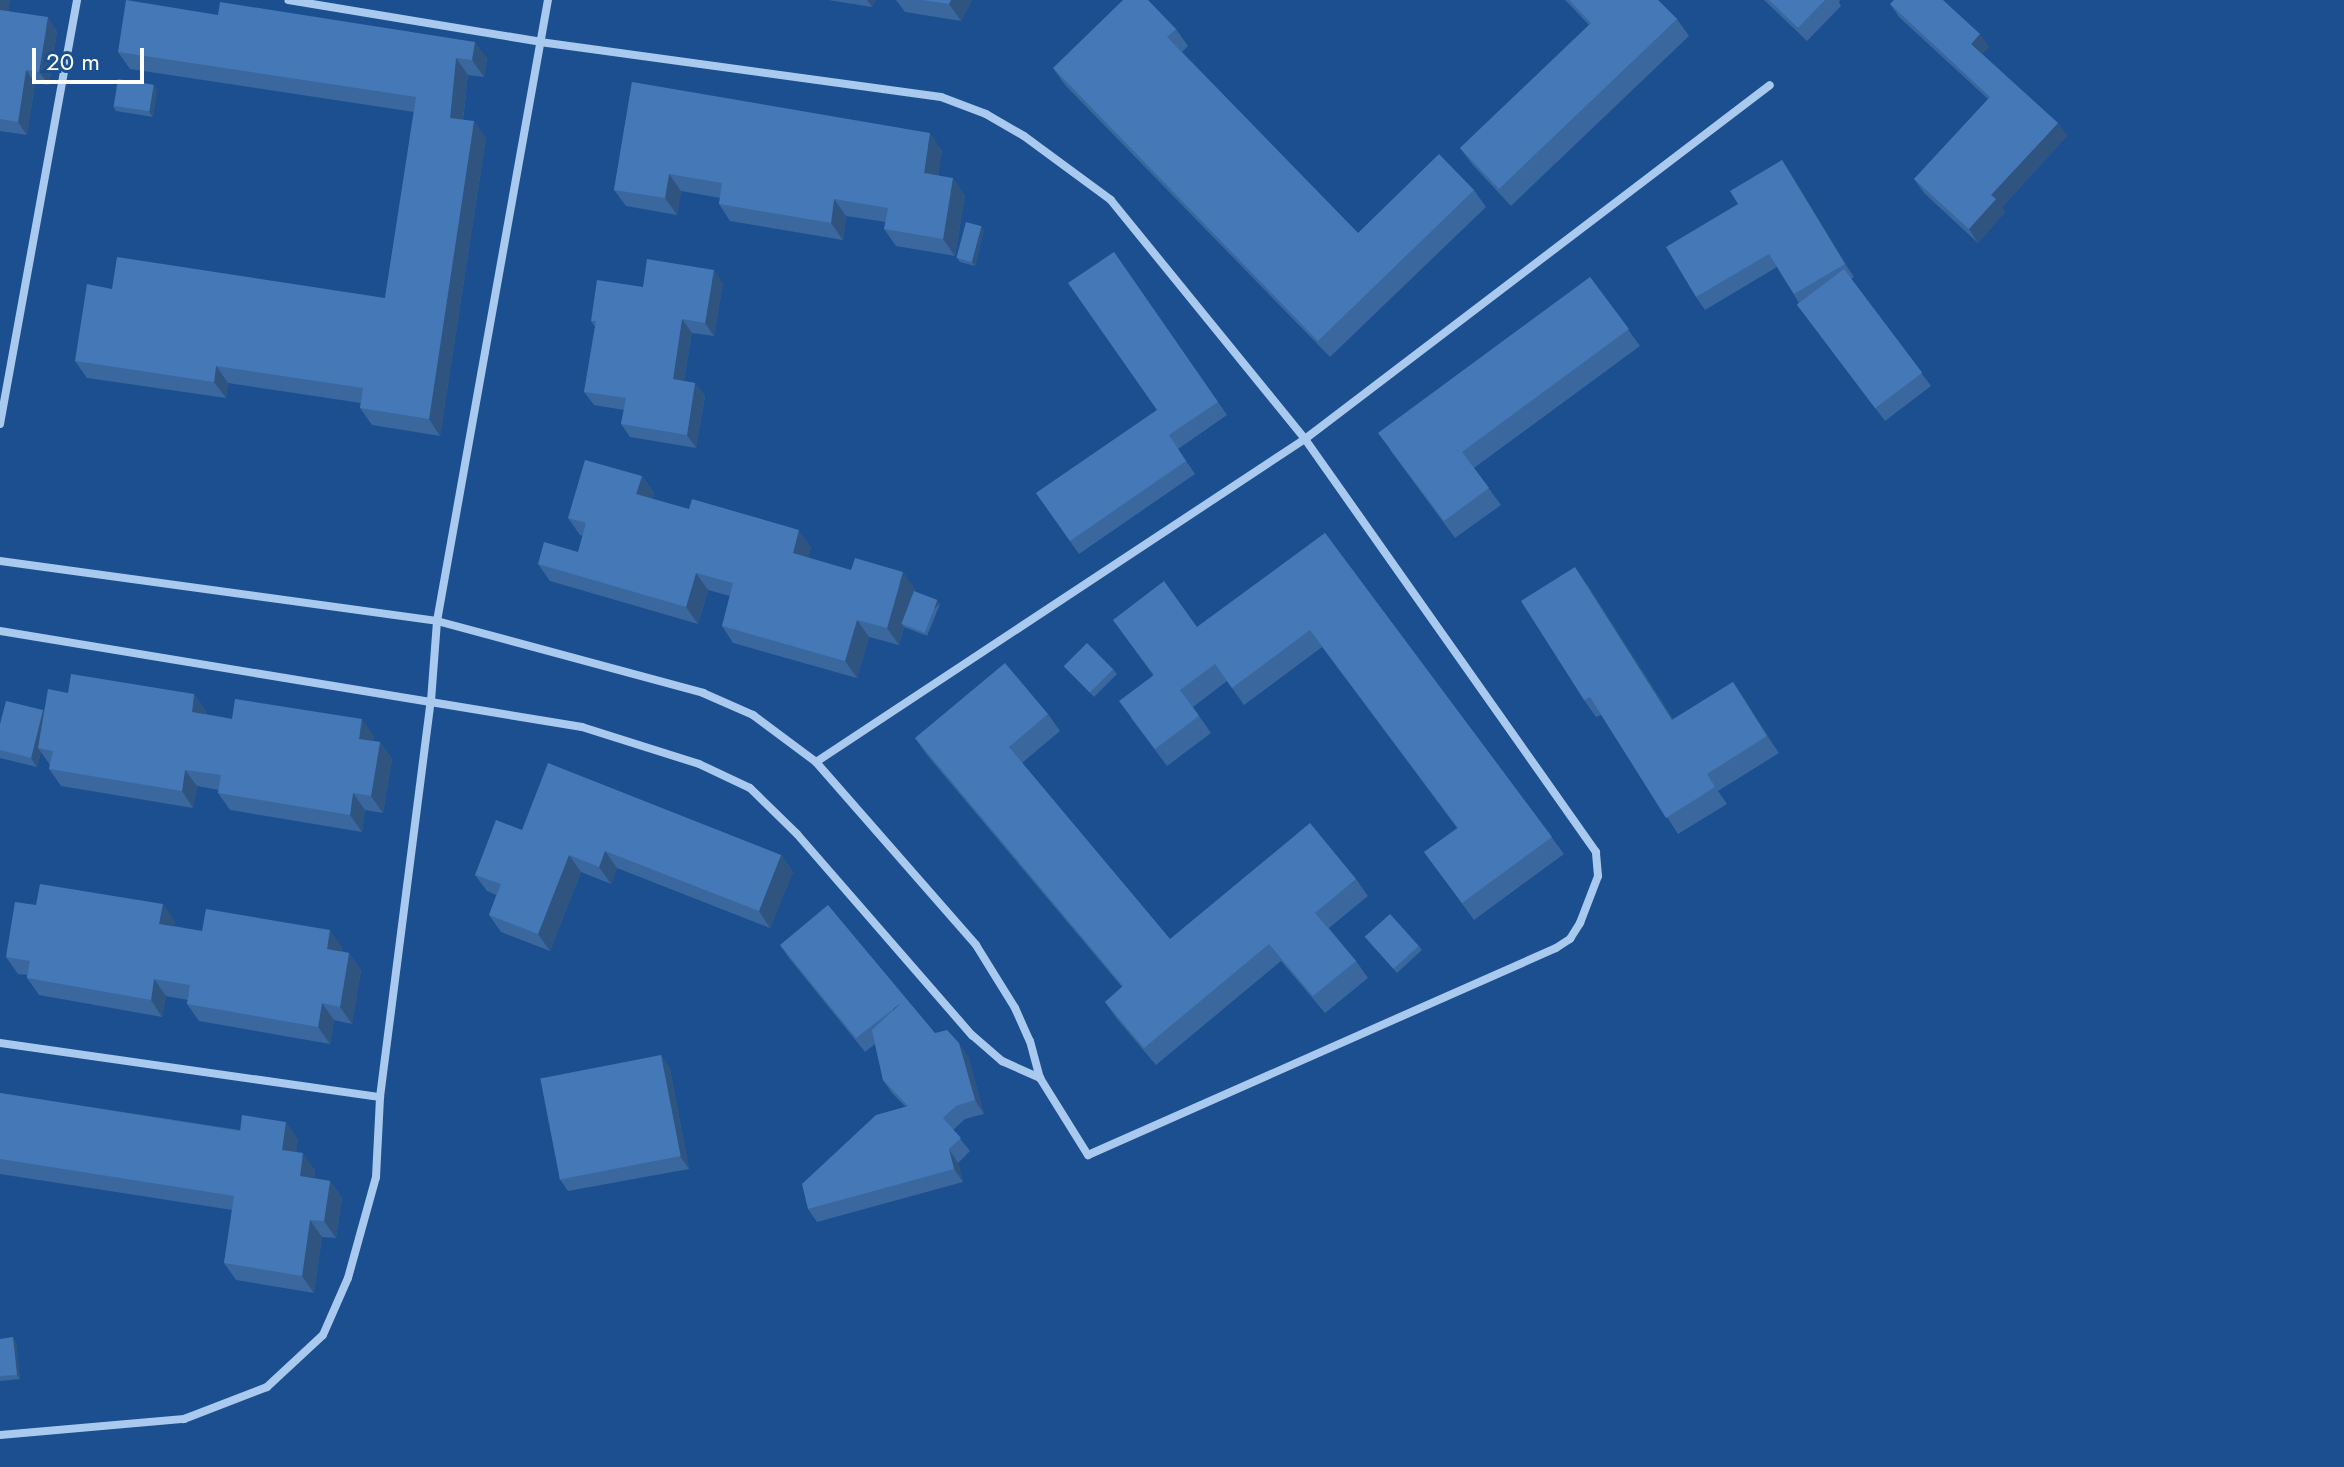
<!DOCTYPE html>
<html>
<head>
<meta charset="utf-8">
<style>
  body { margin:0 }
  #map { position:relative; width:2344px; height:1467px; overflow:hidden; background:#1b4f8f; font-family:Jost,sans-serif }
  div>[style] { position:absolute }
  .street>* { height:8px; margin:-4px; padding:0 4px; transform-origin:4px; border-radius:4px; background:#a9c9ee }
  .wall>* { inset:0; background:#3a679d }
  .shaded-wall>* { inset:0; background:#305480; transform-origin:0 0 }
  .building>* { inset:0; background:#4478b7; transform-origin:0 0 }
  span { translate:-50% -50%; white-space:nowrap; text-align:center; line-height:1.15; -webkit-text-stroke:8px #1b4f8f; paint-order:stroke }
  .scale { position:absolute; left:32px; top:48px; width:112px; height:36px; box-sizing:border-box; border:4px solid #fff; border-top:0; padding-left:10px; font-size:24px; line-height:28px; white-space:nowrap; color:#fff; -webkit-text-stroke:6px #1b4f8f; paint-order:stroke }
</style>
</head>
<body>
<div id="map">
  <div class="street">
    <i style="left:0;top:424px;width:431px;rotate:-79.7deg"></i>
    <i style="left:0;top:561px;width:441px;rotate:7.8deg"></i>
    <i style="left:437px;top:621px;width:276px;rotate:15.1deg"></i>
    <i style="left:703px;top:693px;width:55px;rotate:23.7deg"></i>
    <i style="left:753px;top:715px;width:79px;rotate:36.7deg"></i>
    <i style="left:816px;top:762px;width:243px;rotate:48.8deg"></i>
    <i style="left:976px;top:945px;width:74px;rotate:58.2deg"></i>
    <i style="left:1015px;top:1008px;width:36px;rotate:66deg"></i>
    <i style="left:1030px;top:1041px;width:38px;rotate:75deg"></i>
    <i style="left:1040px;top:1078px;width:91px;rotate:58.1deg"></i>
    <i style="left:1088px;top:1155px;width:512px;rotate:-23.86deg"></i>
    <i style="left:1556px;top:948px;width:17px;rotate:-33deg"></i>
    <i style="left:1570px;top:939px;width:19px;rotate:-58deg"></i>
    <i style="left:1580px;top:923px;width:50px;rotate:-69deg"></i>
    <i style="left:1598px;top:876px;width:24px;rotate:-95deg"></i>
    <i style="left:1596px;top:852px;width:505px;rotate:-125.17deg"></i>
    <i style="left:1305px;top:439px;width:308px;rotate:-129.1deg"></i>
    <i style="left:1111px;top:200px;width:108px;rotate:-143.7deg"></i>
    <i style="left:1024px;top:136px;width:44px;rotate:-149.9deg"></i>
    <i style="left:986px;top:114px;width:48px;rotate:-159.3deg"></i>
    <i style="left:941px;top:97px;width:403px;rotate:-172.2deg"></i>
    <i style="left:542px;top:42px;width:257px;rotate:-170.6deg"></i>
    <i style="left:0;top:631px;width:590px;rotate:9.37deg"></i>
    <i style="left:582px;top:727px;width:123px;rotate:17.5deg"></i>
    <i style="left:699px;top:764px;width:56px;rotate:25.2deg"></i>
    <i style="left:750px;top:788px;width:66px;rotate:44.4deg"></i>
    <i style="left:797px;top:834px;width:267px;rotate:49deg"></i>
    <i style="left:972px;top:1035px;width:40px;rotate:41deg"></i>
    <i style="left:1002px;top:1061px;width:42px;rotate:24.1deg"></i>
    <i style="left:816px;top:762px;width:586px;rotate:-33.45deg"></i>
    <i style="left:1305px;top:439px;width:584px;rotate:-37.28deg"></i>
    <i style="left:0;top:1043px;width:384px;rotate:8.1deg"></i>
    <i style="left:0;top:1435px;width:185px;rotate:-5deg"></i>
    <i style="left:184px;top:1419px;width:89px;rotate:-21.1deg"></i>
    <i style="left:267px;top:1387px;width:76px;rotate:-42.9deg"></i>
    <i style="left:323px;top:1335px;width:62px;rotate:-66.3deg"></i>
    <i style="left:348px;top:1278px;width:105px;rotate:-74.5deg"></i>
    <i style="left:376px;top:1177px;width:80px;rotate:-87.1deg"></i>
    <i style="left:380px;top:1097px;width:399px;rotate:-82.7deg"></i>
    <i style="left:431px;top:701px;width:80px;rotate:-85.7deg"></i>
    <i style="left:437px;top:621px;width:631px;rotate:-79.87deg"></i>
  </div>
  <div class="wall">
    <i style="clip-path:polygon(0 0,10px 0,8px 11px,57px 31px,49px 85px,35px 83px,27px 135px,0 131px)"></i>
    <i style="clip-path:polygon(828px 0,876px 0,872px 7px)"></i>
    <i style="clip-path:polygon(896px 0,972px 0,961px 21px,905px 12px)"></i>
    <i style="clip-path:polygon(1565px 0,1658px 0,1677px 19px,1689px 36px,1511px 206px,1472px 164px,1460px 148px,1589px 25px)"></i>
    <i style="clip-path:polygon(1764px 0,1840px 0,1839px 2px,1841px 6px,1807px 41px)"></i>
    <i style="clip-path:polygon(1890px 4px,1989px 47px,1982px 54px,2058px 123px,2067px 136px,2002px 207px,2005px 212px,1978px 243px,1924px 193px,1914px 179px,1988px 99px,1899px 17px)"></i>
    <i style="clip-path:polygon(1176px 29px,1188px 46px,1182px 52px,1358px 233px,1474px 190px,1486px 207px,1330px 357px,1065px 85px,1053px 68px)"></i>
    <i style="clip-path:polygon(118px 52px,487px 58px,484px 77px,468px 75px,463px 120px,486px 138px,440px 436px,372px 425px,360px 408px,361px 403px,228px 383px,226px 398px,87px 378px,75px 361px,385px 298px,414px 112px,130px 69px)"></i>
    <i style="clip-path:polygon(632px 82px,942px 150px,938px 175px,965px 195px,955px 256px,896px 246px,884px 229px,886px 222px,846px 216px,843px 240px,730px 221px,719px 204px,720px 198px,681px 191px,677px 215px,626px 206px,614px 190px)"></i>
    <i style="clip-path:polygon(154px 85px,157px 90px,153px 117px,116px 111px,113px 106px)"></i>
    <i style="clip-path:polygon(1782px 160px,1854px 277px,1851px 279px,1931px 386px,1885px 421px,1797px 305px,1799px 303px,1777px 267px,1705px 310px,1696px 297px,1738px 204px)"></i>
    <i style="clip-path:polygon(984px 230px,975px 266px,960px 262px,957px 258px)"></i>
    <i style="clip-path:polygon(1114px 252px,1227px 415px,1178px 449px,1195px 474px,1079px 554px,1036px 493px,1157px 410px)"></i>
    <i style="clip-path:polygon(1590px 277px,1640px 346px,1474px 468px,1501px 505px,1455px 538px,1390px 450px)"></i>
    <i style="clip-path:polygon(723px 283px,714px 336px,692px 333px,684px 381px,695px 383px,705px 396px,696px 448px,630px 437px,621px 424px,624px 410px,594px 405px,584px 392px,595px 327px,591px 321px,643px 287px)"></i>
    <i style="clip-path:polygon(642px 476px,654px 493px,652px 499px,811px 547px,808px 558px,915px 589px,914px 592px,940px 604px,927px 636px,904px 627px,899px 645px,869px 637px,857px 678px,733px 643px,722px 626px,730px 596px,708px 590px,698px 624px,550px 581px,538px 564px,578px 552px,583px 536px,580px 535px,568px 518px)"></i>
    <i style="clip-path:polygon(1325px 533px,1564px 854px,1474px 920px,1424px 852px,1457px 828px,1322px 647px,1244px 705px,1227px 681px,1193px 707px,1211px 733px,1167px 766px,1131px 718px,1153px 675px,1113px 620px,1197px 627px)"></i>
    <i style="clip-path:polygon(1587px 584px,1673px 719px,1733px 682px,1779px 753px,1718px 791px,1727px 804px,1678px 834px,1601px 715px,1596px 717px,1584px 700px)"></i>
    <i style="clip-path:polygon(1064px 666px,1113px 669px,1117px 674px,1094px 697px)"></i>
    <i style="clip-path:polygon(68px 693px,194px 694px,206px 711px,206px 714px,232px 719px,374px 736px,373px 741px,380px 742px,392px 759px,383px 813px,365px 810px,362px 832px,230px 810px,218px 793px,219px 790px,197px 786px,193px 808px,61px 786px,49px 769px,50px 765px,41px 752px,37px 767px,0 758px,0 724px,43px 710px,44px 711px)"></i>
    <i style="clip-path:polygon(1048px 714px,1060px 731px,1022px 763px,1170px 939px,1356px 879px,1368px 896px,1329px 928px,1356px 961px,1368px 978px,1325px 1013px,1281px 961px,1156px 1065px,1117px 1019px,1105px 1002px,1122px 987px,927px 755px,915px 738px)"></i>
    <i style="clip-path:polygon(522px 830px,781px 855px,793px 872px,770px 928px,617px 868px,611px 884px,581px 872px,550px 951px,501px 932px,489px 915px,496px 895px,487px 891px,475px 875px)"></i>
    <i style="clip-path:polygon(36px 905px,175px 921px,174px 926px,202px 931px,342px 947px,341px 951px,349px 953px,361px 970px,352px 1024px,334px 1020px,330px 1044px,199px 1021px,187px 1004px,188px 1000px,166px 996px,162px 1017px,39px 995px,27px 978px,27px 975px,18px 974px,6px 957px)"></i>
    <i style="clip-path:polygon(1365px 937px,1419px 946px,1422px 950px,1397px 973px)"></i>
    <i style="clip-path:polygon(780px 945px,935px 1033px,968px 1056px,984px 1114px,965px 1119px,953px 1130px,970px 1151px,958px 1163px,963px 1182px,817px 1222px,808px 1209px,906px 1107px,892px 1093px,883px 1080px,875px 1044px,865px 1052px,789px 958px)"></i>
    <i style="clip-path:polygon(661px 1055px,670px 1069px,689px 1169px,568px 1191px,559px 1178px)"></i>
    <i style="clip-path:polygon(0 1093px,298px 1139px,296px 1152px,315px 1170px,314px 1178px,330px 1181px,342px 1198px,336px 1238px,322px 1237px,314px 1293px,236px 1280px,224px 1263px,232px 1210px,0 1174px)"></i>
    <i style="clip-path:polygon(0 1339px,16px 1342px,20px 1379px,0 1381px)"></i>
  </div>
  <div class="shaded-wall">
    <i style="clip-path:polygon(0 0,10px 0,7px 22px,0 13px)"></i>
    <i style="clip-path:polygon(867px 0,876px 0,872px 7px)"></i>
    <i style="clip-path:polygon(951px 0,972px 0,961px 21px,949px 4px)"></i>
    <i style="clip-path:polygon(48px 17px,57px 31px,49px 85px,39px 72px)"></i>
    <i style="clip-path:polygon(1980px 34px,1989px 47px,1980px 57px,1971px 44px)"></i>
    <i style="clip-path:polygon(475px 42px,487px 58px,484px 77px,472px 60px)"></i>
    <i style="clip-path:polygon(456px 58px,468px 75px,461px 134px,450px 118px)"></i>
    <i style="clip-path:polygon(26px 70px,35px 83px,27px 135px,18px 122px)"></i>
    <i style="clip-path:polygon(154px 85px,157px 90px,153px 117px,149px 112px)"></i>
    <i style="clip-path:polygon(474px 121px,486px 138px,440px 436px,429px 419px)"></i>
    <i style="clip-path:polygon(2058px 123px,2067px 136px,2002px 207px,2005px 212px,1978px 243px,1969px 229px,1991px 195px)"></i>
    <i style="clip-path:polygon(930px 133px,942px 150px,936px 190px,924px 173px)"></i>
    <i style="clip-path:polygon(1782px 160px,1791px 173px,1854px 277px,1845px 264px)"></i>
    <i style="clip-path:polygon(669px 174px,681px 191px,677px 215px,665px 198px)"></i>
    <i style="clip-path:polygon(953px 178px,965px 195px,955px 256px,943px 239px)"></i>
    <i style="clip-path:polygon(834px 199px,846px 216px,843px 240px,831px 223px)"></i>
    <i style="clip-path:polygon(981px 226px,984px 230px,975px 266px,971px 261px)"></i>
    <i style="clip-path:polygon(714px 270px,723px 283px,714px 336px,705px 323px)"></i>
    <i style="clip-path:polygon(682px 319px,692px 333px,682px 392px,673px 379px)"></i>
    <i style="clip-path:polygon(216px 366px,228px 383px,226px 398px,214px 382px)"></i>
    <i style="clip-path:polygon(695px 383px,705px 396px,696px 448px,687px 435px)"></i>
    <i style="clip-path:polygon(642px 476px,654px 493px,648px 511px,636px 494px)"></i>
    <i style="clip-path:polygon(799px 530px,811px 547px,805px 570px,793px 553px)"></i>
    <i style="clip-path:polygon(1575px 567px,1587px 584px,1684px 737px,1672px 720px)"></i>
    <i style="clip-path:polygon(903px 572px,915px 589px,905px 624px,901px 623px,904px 627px,899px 645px,887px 628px)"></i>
    <i style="clip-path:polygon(696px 573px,708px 590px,698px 624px,686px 607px)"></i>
    <i style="left:937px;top:600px;width:5px;height:35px;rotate:53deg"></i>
    <i style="clip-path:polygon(857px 620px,869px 637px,857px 678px,845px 661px)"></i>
    <i style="clip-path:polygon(1733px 682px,1745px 699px,1779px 753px,1767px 736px)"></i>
    <i style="clip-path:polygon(194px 694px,206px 711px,204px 729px,192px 712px)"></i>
    <i style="clip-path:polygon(43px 710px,49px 719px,38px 748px,41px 752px,37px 767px,31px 758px)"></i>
    <i style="clip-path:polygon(362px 719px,374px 736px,371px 756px,359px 739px)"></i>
    <i style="clip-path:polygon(380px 742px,392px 759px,383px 813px,371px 796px)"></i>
    <i style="clip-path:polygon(185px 770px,197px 786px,193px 808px,182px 791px)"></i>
    <i style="clip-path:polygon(353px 793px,365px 810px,362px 832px,350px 815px)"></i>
    <i style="clip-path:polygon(605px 851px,617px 868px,611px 884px,599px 867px)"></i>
    <i style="clip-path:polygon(569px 855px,581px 872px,550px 951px,538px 934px)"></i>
    <i style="clip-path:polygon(781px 855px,793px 872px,770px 928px,759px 911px)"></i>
    <i style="clip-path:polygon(163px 904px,175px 921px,171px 941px,159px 924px)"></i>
    <i style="clip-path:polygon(330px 930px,342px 947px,339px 966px,327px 949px)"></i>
    <i style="clip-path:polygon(349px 953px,361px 970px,352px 1024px,340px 1007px)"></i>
    <i style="clip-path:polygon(154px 979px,166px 996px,162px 1017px,151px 1000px)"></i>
    <i style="clip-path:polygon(322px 1003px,334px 1020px,330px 1044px,318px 1027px)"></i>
    <i style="clip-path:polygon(959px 1043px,968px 1056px,984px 1114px,975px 1100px)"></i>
    <i style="clip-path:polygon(661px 1055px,670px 1069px,689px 1169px,680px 1156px)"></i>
    <i style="clip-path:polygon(286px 1122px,298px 1139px,294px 1167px,282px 1150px)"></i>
    <i style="clip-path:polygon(949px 1149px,958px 1163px,963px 1182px,954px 1169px)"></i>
    <i style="clip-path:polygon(303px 1153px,315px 1170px,312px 1193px,300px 1176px)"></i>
    <i style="clip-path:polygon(330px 1181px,342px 1198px,336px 1238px,324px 1221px)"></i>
    <i style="clip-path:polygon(310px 1220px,322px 1237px,314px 1293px,302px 1276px)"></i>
    <i style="clip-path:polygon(13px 1337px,16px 1342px,20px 1379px,17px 1375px)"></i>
  </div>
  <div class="building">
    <i style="clip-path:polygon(126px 0,218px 15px,220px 2px,475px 42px,472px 60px,456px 58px,450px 118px,474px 121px,429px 419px,360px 408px,363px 388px,216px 366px,214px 382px,75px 361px,87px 284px,112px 289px,117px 257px,385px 298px,416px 97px,118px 52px)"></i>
    <i style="clip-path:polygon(922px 0,951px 0,949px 4px)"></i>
    <i style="clip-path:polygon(1123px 0,1148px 0,1176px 29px,1167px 37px,1358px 233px,1439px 154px,1474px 190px,1318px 341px,1053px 68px)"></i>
    <i style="clip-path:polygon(1569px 0,1658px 0,1677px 19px,1499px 189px,1460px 148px,1591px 23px)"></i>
    <i style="clip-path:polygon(1769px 0,1825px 0,1798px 28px)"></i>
    <i style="clip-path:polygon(1894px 0,1943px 0,1980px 34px,1971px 44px,2058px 123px,1991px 195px,1996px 199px,1969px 229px,1914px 179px,1990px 97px,1890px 4px)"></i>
    <i style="clip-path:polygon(0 10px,48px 17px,39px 72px,26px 70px,18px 122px,0 119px)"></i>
    <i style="left:118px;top:79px;width:36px;height:27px;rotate:9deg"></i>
    <i style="clip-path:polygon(632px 82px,930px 133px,924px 173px,953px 178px,943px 239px,884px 229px,888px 208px,834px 199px,831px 223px,719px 204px,722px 183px,669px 174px,665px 198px,614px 190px)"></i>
    <i style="clip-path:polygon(1782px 160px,1845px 264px,1794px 294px,1769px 254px,1696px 297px,1666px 247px,1738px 204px,1730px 191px)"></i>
    <i style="left:966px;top:222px;width:16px;height:37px;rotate:15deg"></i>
    <i style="clip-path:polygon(1114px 252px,1218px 402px,1169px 435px,1186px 461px,1070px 541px,1036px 493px,1157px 410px,1068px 283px)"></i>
    <i style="clip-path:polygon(647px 259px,714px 270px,705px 323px,682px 319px,673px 379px,695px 383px,687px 435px,621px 424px,626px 398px,584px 392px,596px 321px,591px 321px,597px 280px,643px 287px)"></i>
    <i style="left:1844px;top:269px;width:130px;height:59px;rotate:53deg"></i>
    <i style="clip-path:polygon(1590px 277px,1629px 329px,1462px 452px,1489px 488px,1444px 521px,1378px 433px)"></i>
    <i style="clip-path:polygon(585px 460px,642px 476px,636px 494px,689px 509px,692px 499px,799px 530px,793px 553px,851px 570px,855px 558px,903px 572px,887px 628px,857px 620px,845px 661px,722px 626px,733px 583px,696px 573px,686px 607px,538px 564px,544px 542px,578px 552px,586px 523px,568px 518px)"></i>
    <i style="clip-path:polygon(1325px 533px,1552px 837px,1462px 903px,1424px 852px,1458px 828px,1310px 630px,1232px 688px,1215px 664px,1180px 690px,1199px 716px,1155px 749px,1119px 701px,1154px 675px,1113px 620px,1164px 581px,1197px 627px)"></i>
    <i style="clip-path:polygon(1575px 567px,1672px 720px,1733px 682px,1767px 736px,1707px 774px,1715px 787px,1666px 818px,1590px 697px,1584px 700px,1521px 601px)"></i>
    <i style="left:914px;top:591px;width:25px;height:35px;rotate:21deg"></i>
    <i style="left:1087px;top:643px;width:37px;height:33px;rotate:45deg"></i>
    <i style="clip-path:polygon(1005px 663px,1048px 714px,1009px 747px,1170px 939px,1310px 823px,1356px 879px,1315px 913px,1356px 961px,1313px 996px,1269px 944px,1144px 1048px,1105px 1002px,1123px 986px,915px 738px)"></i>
    <i style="clip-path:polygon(71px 674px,194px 694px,192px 712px,232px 719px,235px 699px,362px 719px,359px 739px,380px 742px,371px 796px,353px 793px,350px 815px,218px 793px,221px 775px,185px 770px,182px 791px,49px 769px,53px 751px,38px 748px,48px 689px,68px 693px)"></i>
    <i style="clip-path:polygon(6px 701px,43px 710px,31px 758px,0 750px,0 724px)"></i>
    <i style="clip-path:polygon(548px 763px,781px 855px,759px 911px,605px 851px,599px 867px,569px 855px,538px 934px,489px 915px,501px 884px,475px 875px,496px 820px,522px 830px)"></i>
    <i style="clip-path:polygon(40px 884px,163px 904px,159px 924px,202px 931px,206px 909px,330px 930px,327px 949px,349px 953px,340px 1007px,322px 1003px,318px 1027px,187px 1004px,190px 985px,154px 979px,151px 1000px,27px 978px,30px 961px,6px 957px,15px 902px,36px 905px)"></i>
    <i style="clip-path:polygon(828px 905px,935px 1033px,947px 1030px,959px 1043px,975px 1100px,956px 1106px,943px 1118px,961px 1138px,949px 1149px,954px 1169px,808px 1209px,802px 1184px,876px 1115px,908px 1106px,883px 1080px,872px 1030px,901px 1003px,856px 1038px,780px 945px)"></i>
    <i style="left:1390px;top:914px;width:43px;height:34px;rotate:48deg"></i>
    <i style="left:661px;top:1055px;width:103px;height:123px;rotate:79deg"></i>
    <i style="clip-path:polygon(0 1093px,240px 1131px,242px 1115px,286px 1122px,282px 1150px,303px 1153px,300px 1176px,330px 1181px,324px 1221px,310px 1220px,302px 1276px,224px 1263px,234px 1196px,0 1159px)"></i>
    <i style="clip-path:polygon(13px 1337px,17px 1375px,0 1376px,0 1339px)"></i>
  </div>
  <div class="scale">20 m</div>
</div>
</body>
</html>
